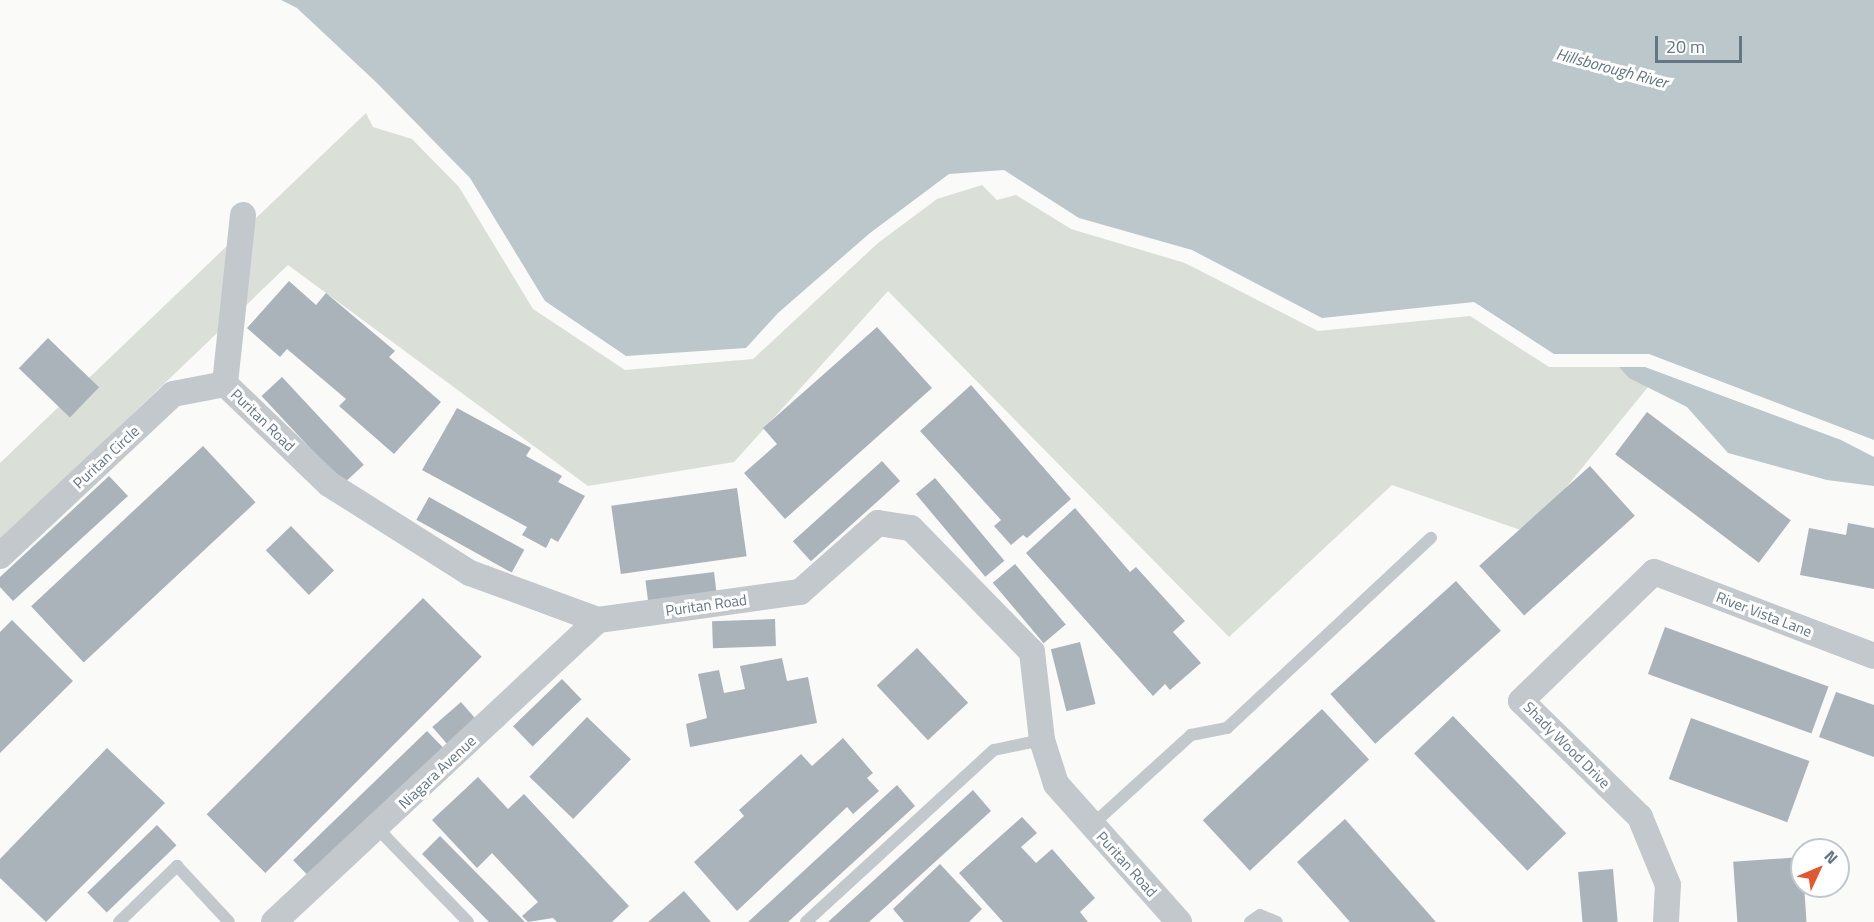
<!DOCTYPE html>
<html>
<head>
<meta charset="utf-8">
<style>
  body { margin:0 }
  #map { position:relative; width:1874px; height:922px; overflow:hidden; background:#fafaf8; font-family:"Titillium Web",sans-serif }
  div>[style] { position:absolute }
  .green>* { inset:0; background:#dadfd7 }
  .water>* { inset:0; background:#bbc7cb }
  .building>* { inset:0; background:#aab3b9; transform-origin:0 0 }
  .service>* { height:12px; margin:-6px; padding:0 6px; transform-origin:6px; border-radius:6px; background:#c3c8cc }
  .minor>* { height:26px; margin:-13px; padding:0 13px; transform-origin:13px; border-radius:13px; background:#c3c8cc }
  span { translate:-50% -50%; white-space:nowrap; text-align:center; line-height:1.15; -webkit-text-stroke:6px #fff; paint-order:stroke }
  .street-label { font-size:15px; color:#657683 }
  .water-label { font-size:16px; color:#60757c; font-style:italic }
  .north { position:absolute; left:1790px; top:838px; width:60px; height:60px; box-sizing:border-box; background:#fff; border:2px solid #c1c8cd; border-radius:50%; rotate:46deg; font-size:16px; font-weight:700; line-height:24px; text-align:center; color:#657683 }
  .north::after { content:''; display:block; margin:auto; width:21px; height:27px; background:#e4572e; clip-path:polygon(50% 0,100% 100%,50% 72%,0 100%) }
  .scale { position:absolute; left:1655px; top:36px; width:87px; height:27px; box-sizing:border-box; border:3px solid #657683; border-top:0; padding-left:8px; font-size:18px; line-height:21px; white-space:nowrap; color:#657683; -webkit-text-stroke:4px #fff; paint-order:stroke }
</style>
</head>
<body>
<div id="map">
  <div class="green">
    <i style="clip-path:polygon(366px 113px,373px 127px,412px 139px,459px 187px,533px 309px,625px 370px,753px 359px,878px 243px,937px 199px,982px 185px,997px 200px,1016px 195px,1071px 229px,1185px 263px,1318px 331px,1470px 316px,1549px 367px,1619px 367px,1648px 387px,1529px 533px,1392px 485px,1229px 637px,888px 291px,734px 462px,588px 486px,288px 265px,0 541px,0 463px)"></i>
  </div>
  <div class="water">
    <i style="clip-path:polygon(281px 0,1874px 0,1874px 440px,1649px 354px,1554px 354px,1474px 302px,1322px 318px,1192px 250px,1079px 218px,1004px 170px,949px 174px,870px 233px,778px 313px,746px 348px,626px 356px,545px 301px,470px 178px,378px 84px,297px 8px)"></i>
    <i style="clip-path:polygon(1619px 367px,1645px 367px,1841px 440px,1874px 457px,1874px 486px,1827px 480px,1728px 453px,1687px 407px,1629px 378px)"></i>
  </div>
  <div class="building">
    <i style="clip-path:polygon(289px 281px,316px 305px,326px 293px,395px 351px,389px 357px,441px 402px,394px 454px,339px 406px,346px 399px,287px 349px,280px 357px,247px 328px)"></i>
    <i style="clip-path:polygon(877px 327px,932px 388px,785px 519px,744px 473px,777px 444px,763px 428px)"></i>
    <i style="left:48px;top:338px;width:71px;height:42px;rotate:44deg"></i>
    <i style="left:282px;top:377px;width:120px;height:28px;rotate:47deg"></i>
    <i style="clip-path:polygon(971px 385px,1071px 499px,1027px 538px,1023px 535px,1011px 545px,994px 526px,1001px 520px,920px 431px)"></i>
    <i style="clip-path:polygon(457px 408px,531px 448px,526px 456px,562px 476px,558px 482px,585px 496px,558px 542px,551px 538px,546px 548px,522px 535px,527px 527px,422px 470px)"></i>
    <i style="left:1647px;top:412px;width:180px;height:53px;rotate:37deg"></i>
    <i style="left:203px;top:446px;width:77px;height:235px;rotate:47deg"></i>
    <i style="left:882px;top:461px;width:27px;height:120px;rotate:48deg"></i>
    <i style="left:1590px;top:466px;width:67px;height:149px;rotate:48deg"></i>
    <i style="clip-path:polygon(109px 476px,128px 496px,13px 601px,0 587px,0 577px)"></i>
    <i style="left:935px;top:478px;width:108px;height:25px;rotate:50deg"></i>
    <i style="left:737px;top:488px;width:69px;height:127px;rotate:82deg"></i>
    <i style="left:429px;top:497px;width:109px;height:26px;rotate:29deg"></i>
    <i style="clip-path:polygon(1075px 508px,1130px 572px,1136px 567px,1185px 621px,1173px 632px,1201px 663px,1170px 690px,1165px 684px,1153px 696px,1026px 553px)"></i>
    <i style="clip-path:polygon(1848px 523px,1874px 528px,1874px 589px,1800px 575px,1809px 528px,1846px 535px)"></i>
    <i style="left:291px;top:526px;width:62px;height:35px;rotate:46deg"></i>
    <i style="left:1015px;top:564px;width:79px;height:29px;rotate:50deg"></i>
    <i style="left:714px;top:572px;width:25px;height:69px;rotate:83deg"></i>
    <i style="left:1456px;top:581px;width:67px;height:169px;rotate:48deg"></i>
    <i style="left:423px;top:598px;width:83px;height:306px;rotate:45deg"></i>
    <i style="left:775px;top:619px;width:27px;height:63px;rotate:88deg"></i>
    <i style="clip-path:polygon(12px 620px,73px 681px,0 753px,0 632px)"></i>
    <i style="left:1665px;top:627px;width:174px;height:50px;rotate:20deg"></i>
    <i style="left:1080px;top:642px;width:64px;height:30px;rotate:76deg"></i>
    <i style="left:917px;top:648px;width:75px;height:55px;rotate:47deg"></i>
    <i style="clip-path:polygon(782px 658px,787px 681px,808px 677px,817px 723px,690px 747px,686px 724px,707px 718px,698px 674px,719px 670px,724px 693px,745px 689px,740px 666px)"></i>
    <i style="left:562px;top:679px;width:28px;height:68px;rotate:46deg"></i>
    <i style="clip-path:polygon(1836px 692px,1874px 705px,1874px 757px,1819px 737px)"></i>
    <i style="left:461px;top:702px;width:28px;height:38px;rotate:49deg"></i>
    <i style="left:1322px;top:709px;width:69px;height:163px;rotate:47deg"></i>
    <i style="left:1453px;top:716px;width:163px;height:54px;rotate:46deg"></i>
    <i style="left:587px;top:717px;width:61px;height:83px;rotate:44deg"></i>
    <i style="left:1691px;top:718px;width:126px;height:65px;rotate:20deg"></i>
    <i style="left:427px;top:731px;width:29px;height:186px;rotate:46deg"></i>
    <i style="clip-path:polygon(843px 738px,873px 773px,867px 778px,879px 791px,853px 814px,847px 807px,737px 911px,694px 862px,744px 816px,739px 810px,801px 754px,812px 766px)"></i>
    <i style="clip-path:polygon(107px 748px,165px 803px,46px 922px,0 878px,0 859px)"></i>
    <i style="clip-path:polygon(478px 777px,508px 809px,524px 794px,629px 906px,612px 922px,557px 922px,553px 918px,528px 922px,522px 916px,538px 902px,492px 853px,477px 868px,432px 820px)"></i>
    <i style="clip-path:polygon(897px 785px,915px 806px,788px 922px,748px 922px)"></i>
    <i style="clip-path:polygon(973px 790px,991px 811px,869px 922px,828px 922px)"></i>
    <i style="clip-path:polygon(1022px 817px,1037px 833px,1021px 847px,1036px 863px,1052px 849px,1095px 898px,1080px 912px,1088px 922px,1003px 922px,959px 873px)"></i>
    <i style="clip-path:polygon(1345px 819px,1436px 922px,1350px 922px,1297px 862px)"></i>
    <i style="left:157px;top:825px;width:28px;height:97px;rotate:46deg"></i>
    <i style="clip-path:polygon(440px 836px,525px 922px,489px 922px,422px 854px)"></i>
    <i style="left:1802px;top:857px;width:65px;height:69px;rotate:86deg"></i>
    <i style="clip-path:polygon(940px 864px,982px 909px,969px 922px,904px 922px,893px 909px)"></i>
    <i style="left:1613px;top:869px;width:53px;height:35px;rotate:85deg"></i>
    <i style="clip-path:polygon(684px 891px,711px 922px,648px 922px)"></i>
  </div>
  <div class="service">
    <i style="left:1092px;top:825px;width:134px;rotate:-42.3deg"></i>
    <i style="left:1191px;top:735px;width:37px;rotate:-11deg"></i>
    <i style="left:1227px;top:728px;width:279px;rotate:-43deg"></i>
    <i style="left:378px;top:829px;width:129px;rotate:45.9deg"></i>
    <i style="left:119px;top:922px;width:81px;rotate:-44deg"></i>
    <i style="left:177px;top:866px;width:76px;rotate:47.1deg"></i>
    <i style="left:806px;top:922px;width:255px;rotate:-42.5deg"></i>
    <i style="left:994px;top:750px;width:49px;rotate:-11.8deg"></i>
    <i style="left:1250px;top:922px;width:12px;rotate:-35deg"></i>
    <i style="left:1260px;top:915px;width:18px;rotate:22deg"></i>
  </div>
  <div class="minor">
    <i style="left:243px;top:215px;width:170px;rotate:96.1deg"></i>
    <i style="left:225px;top:384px;width:144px;rotate:43.9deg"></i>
    <i style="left:329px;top:484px;width:167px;rotate:32.3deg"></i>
    <i style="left:470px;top:573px;width:136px;rotate:20.2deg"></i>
    <i style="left:598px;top:620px;width:204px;rotate:-7.9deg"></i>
    <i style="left:800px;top:592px;width:104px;rotate:-41.5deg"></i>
    <i style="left:878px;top:523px;width:33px;rotate:9deg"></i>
    <i style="left:911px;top:528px;width:173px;rotate:45.7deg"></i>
    <i style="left:1032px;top:652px;width:89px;rotate:83.5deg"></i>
    <i style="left:1042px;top:740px;width:46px;rotate:72.3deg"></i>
    <i style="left:1056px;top:784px;width:185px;rotate:48.3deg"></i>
    <i style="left:0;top:556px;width:237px;rotate:-43.1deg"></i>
    <i style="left:173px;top:394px;width:53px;rotate:-10.9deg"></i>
    <i style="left:274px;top:922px;width:443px;rotate:-43deg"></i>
    <i style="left:1666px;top:922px;width:37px;rotate:-87deg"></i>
    <i style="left:1668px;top:885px;width:74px;rotate:-112.4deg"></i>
    <i style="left:1640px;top:817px;width:166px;rotate:-135.7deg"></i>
    <i style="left:1521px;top:701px;width:185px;rotate:-44.1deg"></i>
    <i style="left:1654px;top:572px;width:235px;rotate:20.9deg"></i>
  </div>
  <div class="street-label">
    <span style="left:263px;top:420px;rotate:44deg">Puritan Road</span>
    <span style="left:106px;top:457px;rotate:-43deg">Puritan Circle</span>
    <span style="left:706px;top:605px;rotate:-8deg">Puritan Road</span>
    <span style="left:1764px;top:614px;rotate:21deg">River Vista Lane</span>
    <span style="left:1567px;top:745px;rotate:45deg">Shady Wood Drive</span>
    <span style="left:437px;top:772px;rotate:-43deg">Niagara Avenue</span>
    <span style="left:1127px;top:864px;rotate:48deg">Puritan Road</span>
  </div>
  <div class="water-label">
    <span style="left:1612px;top:68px;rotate:15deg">Hillsborough River</span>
  </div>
  <div class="north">N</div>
  <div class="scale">20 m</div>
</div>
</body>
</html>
